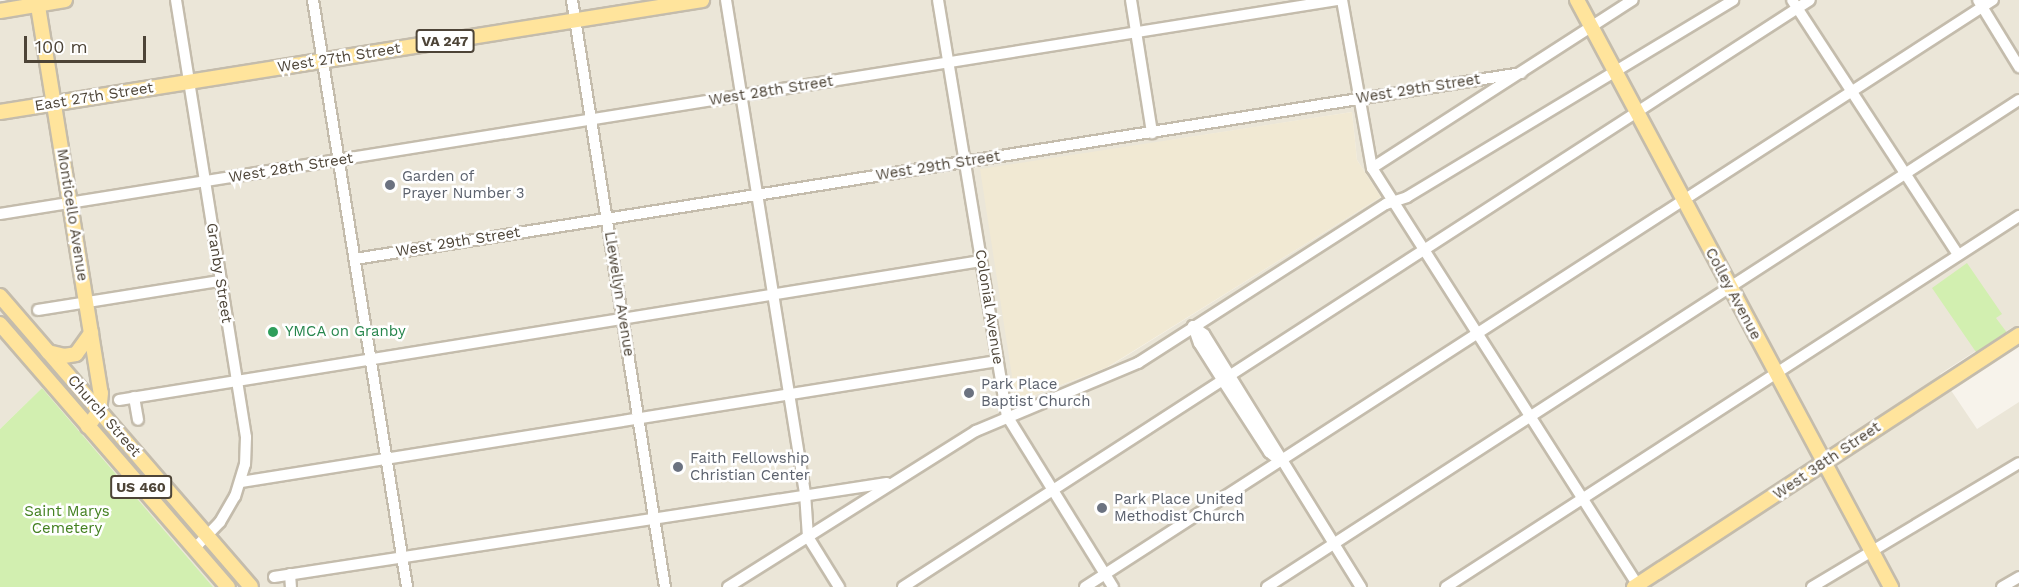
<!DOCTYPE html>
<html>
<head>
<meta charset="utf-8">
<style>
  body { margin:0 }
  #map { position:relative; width:2019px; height:587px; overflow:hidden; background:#f7f3eb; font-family:"Work Sans",sans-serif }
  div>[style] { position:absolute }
  .residential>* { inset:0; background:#ebe6d8 }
  .education>* { inset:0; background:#f1e9d3 }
  .green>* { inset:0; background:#d2efb0 }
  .roads { filter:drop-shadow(2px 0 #c4bcac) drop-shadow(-2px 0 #c4bcac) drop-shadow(0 2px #c4bcac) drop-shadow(0 -2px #c4bcac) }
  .minor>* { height:10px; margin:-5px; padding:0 5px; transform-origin:5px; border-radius:5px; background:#fff }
  .major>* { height:14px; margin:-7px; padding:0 7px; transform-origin:7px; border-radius:7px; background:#ffe49c }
  .dots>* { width:16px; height:16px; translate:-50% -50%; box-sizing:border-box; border:3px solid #fff; border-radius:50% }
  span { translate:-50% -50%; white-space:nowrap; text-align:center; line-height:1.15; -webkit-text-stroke:5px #fff; paint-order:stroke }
  .shield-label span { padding:2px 4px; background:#fff; border:2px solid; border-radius:4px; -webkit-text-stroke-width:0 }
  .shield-label { font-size:14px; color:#4d4437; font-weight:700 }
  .street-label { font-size:15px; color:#4d4437 }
  .worship-label { font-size:15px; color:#5b616d }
  .left { translate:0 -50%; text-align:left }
  .leisure-label { font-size:15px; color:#27864d }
  .park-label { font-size:15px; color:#448121 }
  .scale { position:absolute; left:24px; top:36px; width:122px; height:27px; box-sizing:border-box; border:3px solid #4d4437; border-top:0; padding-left:8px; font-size:18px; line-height:21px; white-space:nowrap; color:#4d4437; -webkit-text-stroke:4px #fff; paint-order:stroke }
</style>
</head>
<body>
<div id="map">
  <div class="residential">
    <i style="clip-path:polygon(evenodd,13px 0,2019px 0,2019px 338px,2013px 327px,1940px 374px,1977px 429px,2019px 402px,2019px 587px,213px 587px,42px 388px,0 429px,0 2px,13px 0,1352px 112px,1357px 160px,1381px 197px,1107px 368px,1016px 402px,1171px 140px,1352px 112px)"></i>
  </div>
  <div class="education">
    <i style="clip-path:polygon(1352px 112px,1357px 160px,1381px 197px,1106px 368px,1016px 402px,980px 169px)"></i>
  </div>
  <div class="green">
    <i style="clip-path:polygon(1967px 263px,2002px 314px,1996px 318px,2008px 334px,1978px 355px,1932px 288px)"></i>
    <i style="clip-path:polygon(42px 388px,72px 423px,213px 587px,0 587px,0 429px)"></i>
  </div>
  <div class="roads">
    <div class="minor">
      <i style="left:176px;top:0;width:443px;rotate:80.9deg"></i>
      <i style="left:246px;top:437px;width:27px;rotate:92deg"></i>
      <i style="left:245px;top:464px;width:34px;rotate:107deg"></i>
      <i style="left:235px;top:496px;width:30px;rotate:120deg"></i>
      <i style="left:220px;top:522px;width:36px;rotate:134deg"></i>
      <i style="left:313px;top:0;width:594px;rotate:80.9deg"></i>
      <i style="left:572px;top:0;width:594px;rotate:81deg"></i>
      <i style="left:726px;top:0;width:499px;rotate:80.9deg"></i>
      <i style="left:805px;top:493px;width:44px;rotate:86.1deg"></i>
      <i style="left:808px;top:537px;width:59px;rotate:58.2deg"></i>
      <i style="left:938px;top:0;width:422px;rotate:80.6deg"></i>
      <i style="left:1007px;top:416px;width:201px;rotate:58.2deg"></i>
      <i style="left:1131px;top:0;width:135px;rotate:81deg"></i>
      <i style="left:1342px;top:0;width:171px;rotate:79.9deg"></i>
      <i style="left:1372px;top:168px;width:497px;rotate:57.5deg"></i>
      <i style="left:1792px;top:0;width:304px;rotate:56.9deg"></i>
      <i style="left:1978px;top:0;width:79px;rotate:58.5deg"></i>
      <i style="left:1372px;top:168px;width:310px;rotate:-32.8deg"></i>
      <i style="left:0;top:214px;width:1354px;rotate:-9.09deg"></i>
      <i style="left:355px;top:259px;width:1181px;rotate:-9.06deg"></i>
      <i style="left:38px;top:310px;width:184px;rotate:-9.1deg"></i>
      <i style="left:1193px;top:326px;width:14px;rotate:36deg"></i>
      <i style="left:1204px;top:334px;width:298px;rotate:58.2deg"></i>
      <i style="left:1193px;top:326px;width:18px;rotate:71deg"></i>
      <i style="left:1199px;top:343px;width:45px;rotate:57.7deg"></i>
      <i style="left:1223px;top:381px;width:85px;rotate:57.1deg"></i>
      <i style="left:1269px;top:452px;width:14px;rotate:39deg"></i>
      <i style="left:134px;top:397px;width:23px;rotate:80deg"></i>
      <i style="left:119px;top:400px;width:873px;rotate:-9.16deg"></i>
      <i style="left:241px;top:482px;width:766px;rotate:-9.09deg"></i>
      <i style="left:290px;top:574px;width:13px;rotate:86deg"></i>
      <i style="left:274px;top:577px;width:620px;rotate:-8.72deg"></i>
      <i style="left:728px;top:587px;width:293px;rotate:-32.2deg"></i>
      <i style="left:976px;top:431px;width:176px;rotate:-22.8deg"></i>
      <i style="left:1138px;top:363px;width:295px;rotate:-32.7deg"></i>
      <i style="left:1386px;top:204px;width:22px;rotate:-18deg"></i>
      <i style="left:1407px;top:197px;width:381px;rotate:-31.1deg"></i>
      <i style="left:903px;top:587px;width:1080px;rotate:-32.91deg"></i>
      <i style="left:1085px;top:587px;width:1081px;rotate:-32.88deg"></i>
      <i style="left:1267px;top:587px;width:896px;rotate:-32.93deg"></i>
      <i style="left:1446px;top:587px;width:683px;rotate:-32.92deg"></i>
      <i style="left:1812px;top:587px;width:241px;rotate:-30.9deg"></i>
      <i style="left:2002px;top:587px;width:20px;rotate:-30deg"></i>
    </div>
    <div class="major">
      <i style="left:37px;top:0;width:398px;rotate:80.8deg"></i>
      <i style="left:101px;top:393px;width:18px;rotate:96deg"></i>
      <i style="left:99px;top:411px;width:19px;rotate:126deg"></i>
      <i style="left:1577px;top:0;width:666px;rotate:61.86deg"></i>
      <i style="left:0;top:11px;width:66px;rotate:-9.6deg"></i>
      <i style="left:0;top:112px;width:711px;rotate:-9.06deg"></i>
      <i style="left:0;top:296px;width:384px;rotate:49.2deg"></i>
      <i style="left:0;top:324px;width:348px;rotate:49.1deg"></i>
      <i style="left:48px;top:352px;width:16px;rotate:14deg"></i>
      <i style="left:64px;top:356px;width:12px;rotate:-9deg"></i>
      <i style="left:76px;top:354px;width:26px;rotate:-54deg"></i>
      <i style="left:1634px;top:587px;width:460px;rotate:-33.2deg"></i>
    </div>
  </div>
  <div class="dots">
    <i style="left:390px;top:185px;background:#6b7280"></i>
    <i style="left:273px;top:332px;background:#2e9e5b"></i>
    <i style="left:969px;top:393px;background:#6b7280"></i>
    <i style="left:678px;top:467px;background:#6b7280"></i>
    <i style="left:1102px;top:508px;background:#6b7280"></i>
  </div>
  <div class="shield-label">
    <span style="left:445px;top:41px">VA 247</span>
    <span style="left:141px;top:487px">US 460</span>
  </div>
  <div class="street-label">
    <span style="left:339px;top:58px;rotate:-9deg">West 27th Street</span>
    <span style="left:1418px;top:89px;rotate:-9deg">West 29th Street</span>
    <span style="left:771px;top:91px;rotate:-9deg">West 28th Street</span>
    <span style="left:94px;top:97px;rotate:-9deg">East 27th Street</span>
    <span style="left:938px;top:166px;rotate:-9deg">West 29th Street</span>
    <span style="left:291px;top:168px;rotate:-9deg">West 28th Street</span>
    <span style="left:72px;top:215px;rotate:81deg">Monticello Avenue</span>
    <span style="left:458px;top:242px;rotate:-9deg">West 29th Street</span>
    <span style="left:219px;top:273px;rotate:81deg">Granby Street</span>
    <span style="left:619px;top:294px;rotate:81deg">Llewellyn Avenue</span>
    <span style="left:1733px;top:294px;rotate:62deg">Colley Avenue</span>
    <span style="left:989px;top:307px;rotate:81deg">Colonial Avenue</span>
    <span style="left:104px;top:416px;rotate:49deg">Church Street</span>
    <span style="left:1827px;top:461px;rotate:-34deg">West 38th Street</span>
  </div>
  <div class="worship-label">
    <span class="left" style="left:402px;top:185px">Garden of<br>Prayer Number 3</span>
    <span class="left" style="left:981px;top:393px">Park Place<br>Baptist Church</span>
    <span class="left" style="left:690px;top:467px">Faith Fellowship<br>Christian Center</span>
    <span class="left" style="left:1114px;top:508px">Park Place United<br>Methodist Church</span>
  </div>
  <div class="leisure-label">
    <span class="left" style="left:285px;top:332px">YMCA on Granby</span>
  </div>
  <div class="park-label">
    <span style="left:67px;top:520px">Saint Marys<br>Cemetery</span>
  </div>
  <div class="scale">100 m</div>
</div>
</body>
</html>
